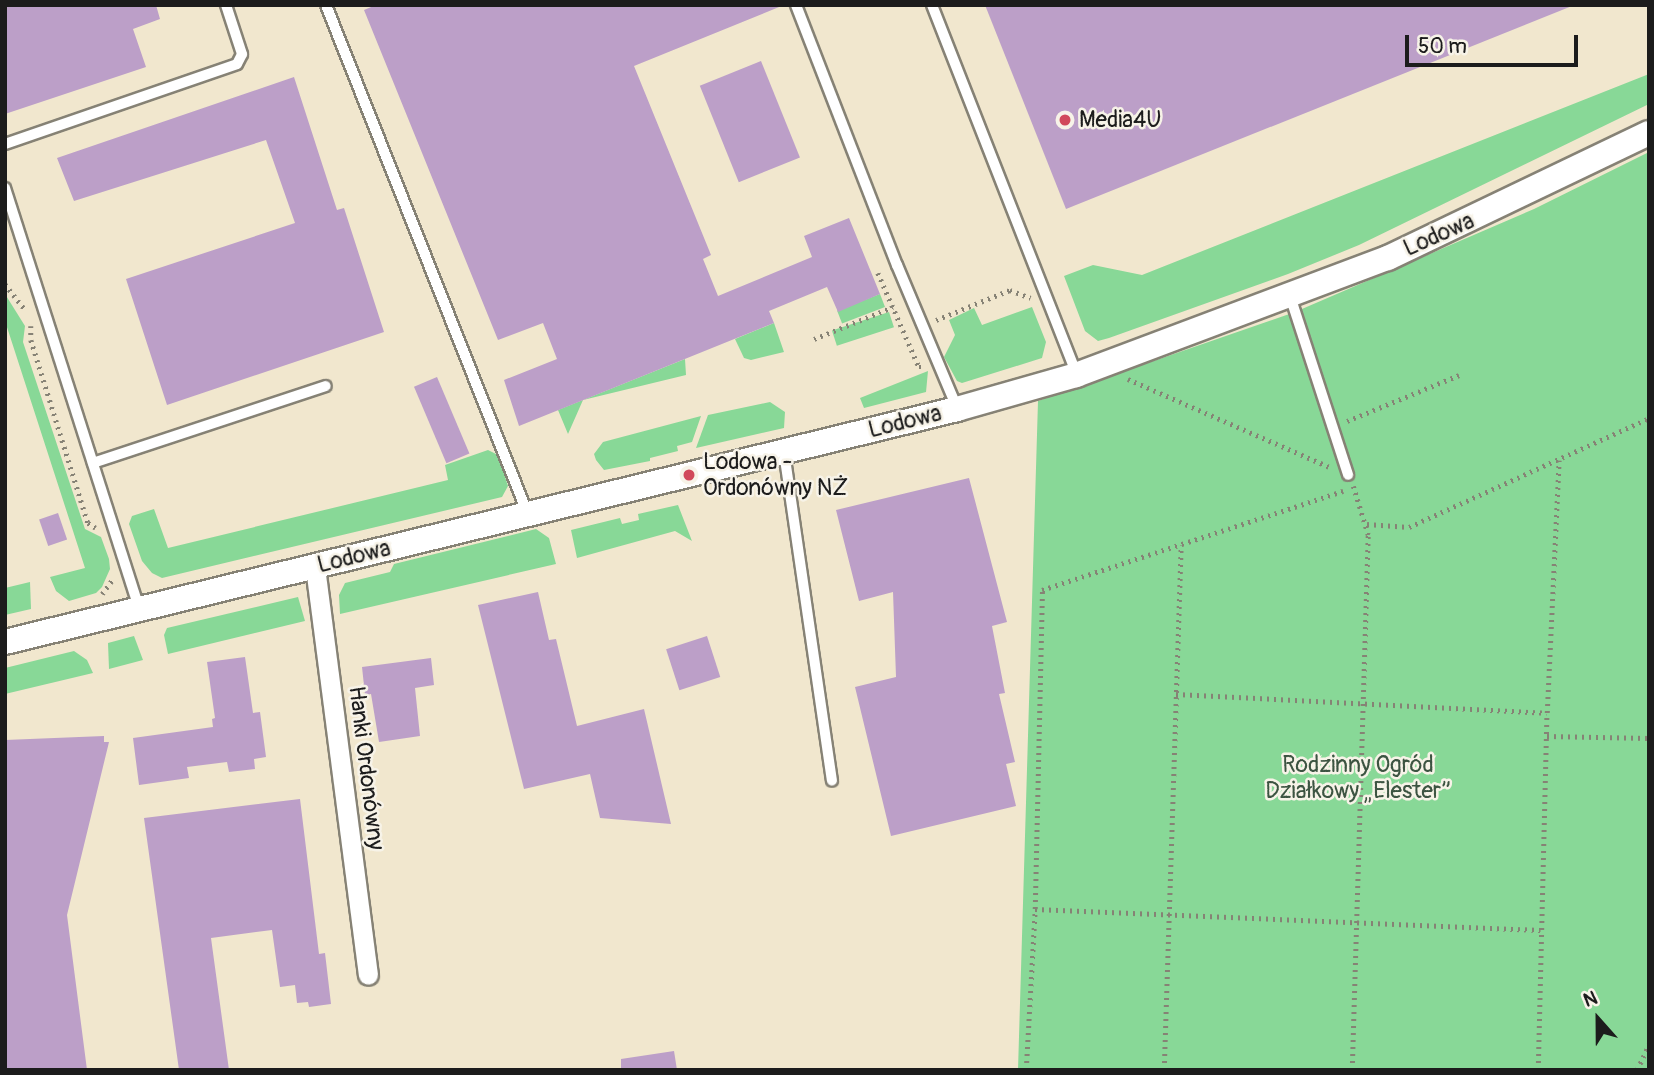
<!DOCTYPE html>
<html>
<head>
<meta charset="utf-8">
<style>
  body { margin:0 }
  #map { position:relative; width:1654px; height:1075px; overflow:hidden; background:#f1e7ce; font-family:Pangolin,sans-serif }
  div>[style] { position:absolute }
  .green>* { inset:0; background:#88d897; transform-origin:0 0 }
  .building>* { inset:0; background:#bc9fc8; transform-origin:0 0 }
  .path>* { height:4.5px; margin-top:-2.25px; transform-origin:0; background:repeating-linear-gradient(90deg,#868275 0 2px,transparent 0 7px) }
  .roads { filter:drop-shadow(2px 0 #868275) drop-shadow(-2px 0 #868275) drop-shadow(0 2px #868275) drop-shadow(0 -2px #868275) }
  .service>* { height:10px; margin:-5px; padding:0 5px; transform-origin:5px; border-radius:5px; background:#fff }
  .minor>* { height:19px; margin:-9.5px; padding:0 9.5px; transform-origin:9.5px; border-radius:9.5px; background:#fff }
  .tertiary>* { height:24px; margin:-12px; padding:0 12px; transform-origin:12px; border-radius:12px; background:#fff }
  .dots>* { width:19px; height:19px; translate:-50% -50%; box-sizing:border-box; border:4px solid #f7f3e8; border-radius:50% }
  span { translate:-50% -50%; white-space:nowrap; text-align:center; line-height:1.15; -webkit-text-stroke:5px #f7f3e8; paint-order:stroke }
  .poi-label { font-size:23px; color:#1c1c1c }
  .left { translate:0 -50%; text-align:left }
  .street-label { font-size:23px; color:#1c1c1c }
  .park-label { font-size:23px; color:#3c5441 }
  .frame { position:absolute; inset:0; border:7px solid #1c1c1c; pointer-events:none }
  .north { position:absolute; left:1563px; top:984px; width:70px; height:70px; -webkit-text-stroke:5px #f7f3e8; paint-order:stroke; rotate:339deg; font-size:19px; font-weight:700; line-height:28px; text-align:center; color:#1c1c1c }
  .north::after { content:''; display:block; margin:auto; width:24px; height:32px; background:#1c1c1c; clip-path:polygon(50% 0,100% 100%,50% 72%,0 100%) }
  .scale { position:absolute; left:1405px; top:35px; width:173px; height:32px; box-sizing:border-box; border:4px solid #1c1c1c; border-top:0; padding-left:9px; font-size:21px; line-height:24px; white-space:nowrap; color:#1c1c1c; -webkit-text-stroke:5px #f7f3e8; paint-order:stroke }
</style>
</head>
<body>
<div id="map">
  <div class="green">
    <i style="clip-path:polygon(1649px 74px,1649px 104px,1359px 245px,1288px 274px,1109px 338px,1098px 341px,1085px 331px,1064px 276px,1093px 265px,1142px 275px)"></i>
    <i style="clip-path:polygon(1649px 152px,1649px 1070px,1018px 1070px,1038px 401px,1295px 312px,1534px 209px)"></i>
    <i style="clip-path:polygon(5px 294px,25px 326px,23px 342px,85px 529px,101px 537px,109px 559px,110px 569px,102px 587px,96px 593px,69px 601px,56px 591px,50px 577px,85px 568px,5px 321px)"></i>
    <i style="left:880px;top:294px;width:14px;height:46px;rotate:69deg"></i>
    <i style="clip-path:polygon(1032px 307px,1046px 342px,1042px 358px,962px 383px,957px 381px,944px 357px,955px 335px,949px 320px,974px 308px,982px 325px)"></i>
    <i style="left:889px;top:312px;width:16px;height:60px;rotate:72deg"></i>
    <i style="clip-path:polygon(774px 323px,784px 352px,751px 360px,744px 358px,735px 339px)"></i>
    <i style="clip-path:polygon(685px 359px,686px 375px,583px 400px,568px 434px,558px 410px)"></i>
    <i style="clip-path:polygon(928px 371px,926px 392px,864px 408px,860px 398px)"></i>
    <i style="clip-path:polygon(770px 402px,785px 412px,784px 428px,696px 448px,708px 415px)"></i>
    <i style="clip-path:polygon(701px 416px,692px 442px,677px 446px,678px 451px,650px 458px,650px 461px,604px 470px,596px 460px,594px 454px,603px 442px)"></i>
    <i style="clip-path:polygon(488px 450px,498px 455px,508px 486px,502px 497px,162px 578px,152px 573px,142px 561px,129px 524px,132px 516px,154px 509px,168px 548px,448px 480px,445px 465px)"></i>
    <i style="clip-path:polygon(678px 505px,692px 541px,675px 531px,577px 558px,571px 530px,620px 518px,622px 524px,639px 520px,638px 514px)"></i>
    <i style="clip-path:polygon(536px 529px,549px 538px,556px 564px,340px 614px,339px 595px,345px 583px,390px 572px,394px 564px)"></i>
    <i style="clip-path:polygon(30px 582px,31px 609px,5px 615px,5px 588px)"></i>
    <i style="clip-path:polygon(298px 597px,305px 621px,168px 654px,164px 635px,167px 628px)"></i>
    <i style="clip-path:polygon(134px 636px,143px 660px,109px 669px,108px 643px)"></i>
    <i style="clip-path:polygon(74px 651px,87px 660px,93px 673px,5px 694px,5px 668px)"></i>
  </div>
  <div class="building">
    <i style="clip-path:polygon(5px 5px,156px 5px,160px 19px,133px 29px,146px 67px,5px 114px)"></i>
    <i style="clip-path:polygon(376px 5px,784px 5px,634px 66px,711px 255px,703px 259px,718px 296px,812px 257px,804px 236px,849px 218px,880px 294px,838px 312px,827px 287px,769px 311px,774px 323px,519px 426px,504px 380px,557px 359px,543px 323px,498px 340px,364px 10px)"></i>
    <i style="clip-path:polygon(985px 5px,1572px 5px,1572px 6px,1066px 209px)"></i>
    <i style="left:761px;top:61px;width:104px;height:66px;rotate:68deg"></i>
    <i style="clip-path:polygon(294px 77px,337px 210px,344px 208px,384px 332px,167px 405px,126px 279px,295px 223px,266px 140px,74px 201px,57px 158px)"></i>
    <i style="left:437px;top:377px;width:83px;height:25px;rotate:67deg"></i>
    <i style="clip-path:polygon(969px 478px,1007px 622px,992px 626px,1005px 693px,999px 694px,1015px 762px,1006px 764px,1016px 806px,891px 836px,855px 687px,896px 677px,893px 592px,859px 601px,836px 510px)"></i>
    <i style="left:58px;top:513px;width:28px;height:20px;rotate:71deg"></i>
    <i style="clip-path:polygon(538px 592px,549px 640px,556px 639px,577px 726px,644px 709px,671px 824px,600px 818px,590px 774px,524px 789px,478px 605px)"></i>
    <i style="left:707px;top:636px;width:43px;height:43px;rotate:72deg"></i>
    <i style="clip-path:polygon(245px 657px,253px 713px,260px 712px,266px 757px,254px 759px,255px 769px,229px 772px,227px 762px,187px 767px,189px 778px,139px 785px,133px 738px,213px 727px,212px 719px,215px 718px,207px 662px)"></i>
    <i style="clip-path:polygon(431px 658px,434px 685px,415px 688px,420px 736px,379px 742px,371px 694px,365px 695px,362px 667px)"></i>
    <i style="clip-path:polygon(104px 736px,104px 742px,109px 742px,67px 915px,87px 1070px,5px 1070px,5px 740px)"></i>
    <i style="clip-path:polygon(300px 799px,319px 954px,325px 953px,331px 1004px,309px 1007px,308px 1002px,297px 1003px,295px 985px,280px 987px,272px 930px,211px 938px,229px 1070px,179px 1070px,144px 818px)"></i>
    <i style="clip-path:polygon(674px 1051px,677px 1070px,621px 1070px,621px 1059px)"></i>
  </div>
  <div class="path">
    <i style="left:878px;top:273px;width:103px;rotate:66.4deg"></i>
    <i style="left:919px;top:367px;width:5px"></i>
    <i style="left:5px;top:284px;width:31px;rotate:52deg"></i>
    <i style="left:936px;top:320px;width:80px;rotate:-22.1deg"></i>
    <i style="left:1010px;top:290px;width:22px;rotate:21deg"></i>
    <i style="left:31px;top:326px;width:14px;rotate:90deg"></i>
    <i style="left:31px;top:340px;width:192px;rotate:72.7deg"></i>
    <i style="left:88px;top:523px;width:9px;rotate:32deg"></i>
    <i style="left:814px;top:339px;width:85px;rotate:-22.1deg"></i>
    <i style="left:1128px;top:379px;width:219px;rotate:23.6deg"></i>
    <i style="left:1347px;top:421px;width:121px;rotate:-22.3deg"></i>
    <i style="left:1367px;top:524px;width:42px;rotate:4.1deg"></i>
    <i style="left:1409px;top:527px;width:264px;rotate:-24.4deg"></i>
    <i style="left:102px;top:594px;width:19px;rotate:-54deg"></i>
    <i style="left:1176px;top:694px;width:371px;rotate:2.9deg"></i>
    <i style="left:1547px;top:736px;width:102px;rotate:1.1deg"></i>
    <i style="left:1035px;top:909px;width:506px;rotate:2.38deg"></i>
    <i style="left:1026px;top:1070px;width:161px;rotate:-86.8deg"></i>
    <i style="left:1035px;top:909px;width:319px;rotate:-88.7deg"></i>
    <i style="left:1042px;top:590px;width:317px;rotate:-18.2deg"></i>
    <i style="left:1164px;top:1070px;width:525px;rotate:-88.15deg"></i>
    <i style="left:1352px;top:1070px;width:535px;rotate:-88.29deg"></i>
    <i style="left:1368px;top:535px;width:51px;rotate:-107deg"></i>
    <i style="left:1538px;top:1070px;width:357px;rotate:-88.6deg"></i>
    <i style="left:1547px;top:713px;width:253px;rotate:-87.3deg"></i>
    <i style="left:1637px;top:1070px;width:29px;rotate:-65deg"></i>
  </div>
  <div class="roads">
    <div class="service">
      <i style="left:326px;top:5px;width:545px;rotate:68.37deg"></i>
      <i style="left:796px;top:5px;width:279px;rotate:68.8deg"></i>
      <i style="left:897px;top:265px;width:155px;rotate:67.2deg"></i>
      <i style="left:932px;top:5px;width:395px;rotate:68.6deg"></i>
      <i style="left:5px;top:144px;width:245px;rotate:-19deg"></i>
      <i style="left:237px;top:64px;width:11px;rotate:-63deg"></i>
      <i style="left:242px;top:54px;width:52px;rotate:-108.1deg"></i>
      <i style="left:5px;top:188px;width:443px;rotate:72.3deg"></i>
      <i style="left:1290px;top:296px;width:188px;rotate:72deg"></i>
      <i style="left:784px;top:452px;width:332px;rotate:81.7deg"></i>
      <i style="left:93px;top:463px;width:245px;rotate:-18.3deg"></i>
    </div>
    <div class="minor">
      <i style="left:315px;top:567px;width:411px;rotate:82.6deg"></i>
    </div>
    <div class="tertiary">
      <i style="left:5px;top:642px;width:980px;rotate:-13.75deg"></i>
      <i style="left:957px;top:409px;width:124px;rotate:-15.9deg"></i>
      <i style="left:1076px;top:375px;width:333px;rotate:-20.6deg"></i>
      <i style="left:1388px;top:258px;width:289px;rotate:-25.6deg"></i>
    </div>
  </div>
  <div class="dots">
    <i style="left:1065px;top:120px;background:#d1495b"></i>
    <i style="left:689px;top:475px;background:#d1495b"></i>
  </div>
  <div class="poi-label">
    <span class="left" style="left:1079px;top:120px">Media4U</span>
    <span class="left" style="left:703px;top:475px">Lodowa -<br>Ordonówny NŻ</span>
  </div>
  <div class="street-label">
    <span style="left:1439px;top:235px;rotate:-24deg">Lodowa</span>
    <span style="left:905px;top:422px;rotate:-14deg">Lodowa</span>
    <span style="left:354px;top:557px;rotate:-14deg">Lodowa</span>
    <span style="left:366px;top:768px;rotate:83deg">Hanki Ordonówny</span>
  </div>
  <div class="park-label">
    <span style="left:1358px;top:778px">Rodzinny Ogród<br>Działkowy „Elester”</span>
  </div>
  <div class="frame"></div>
  <div class="north">N</div>
  <div class="scale">50 m</div>
</div>
</body>
</html>
